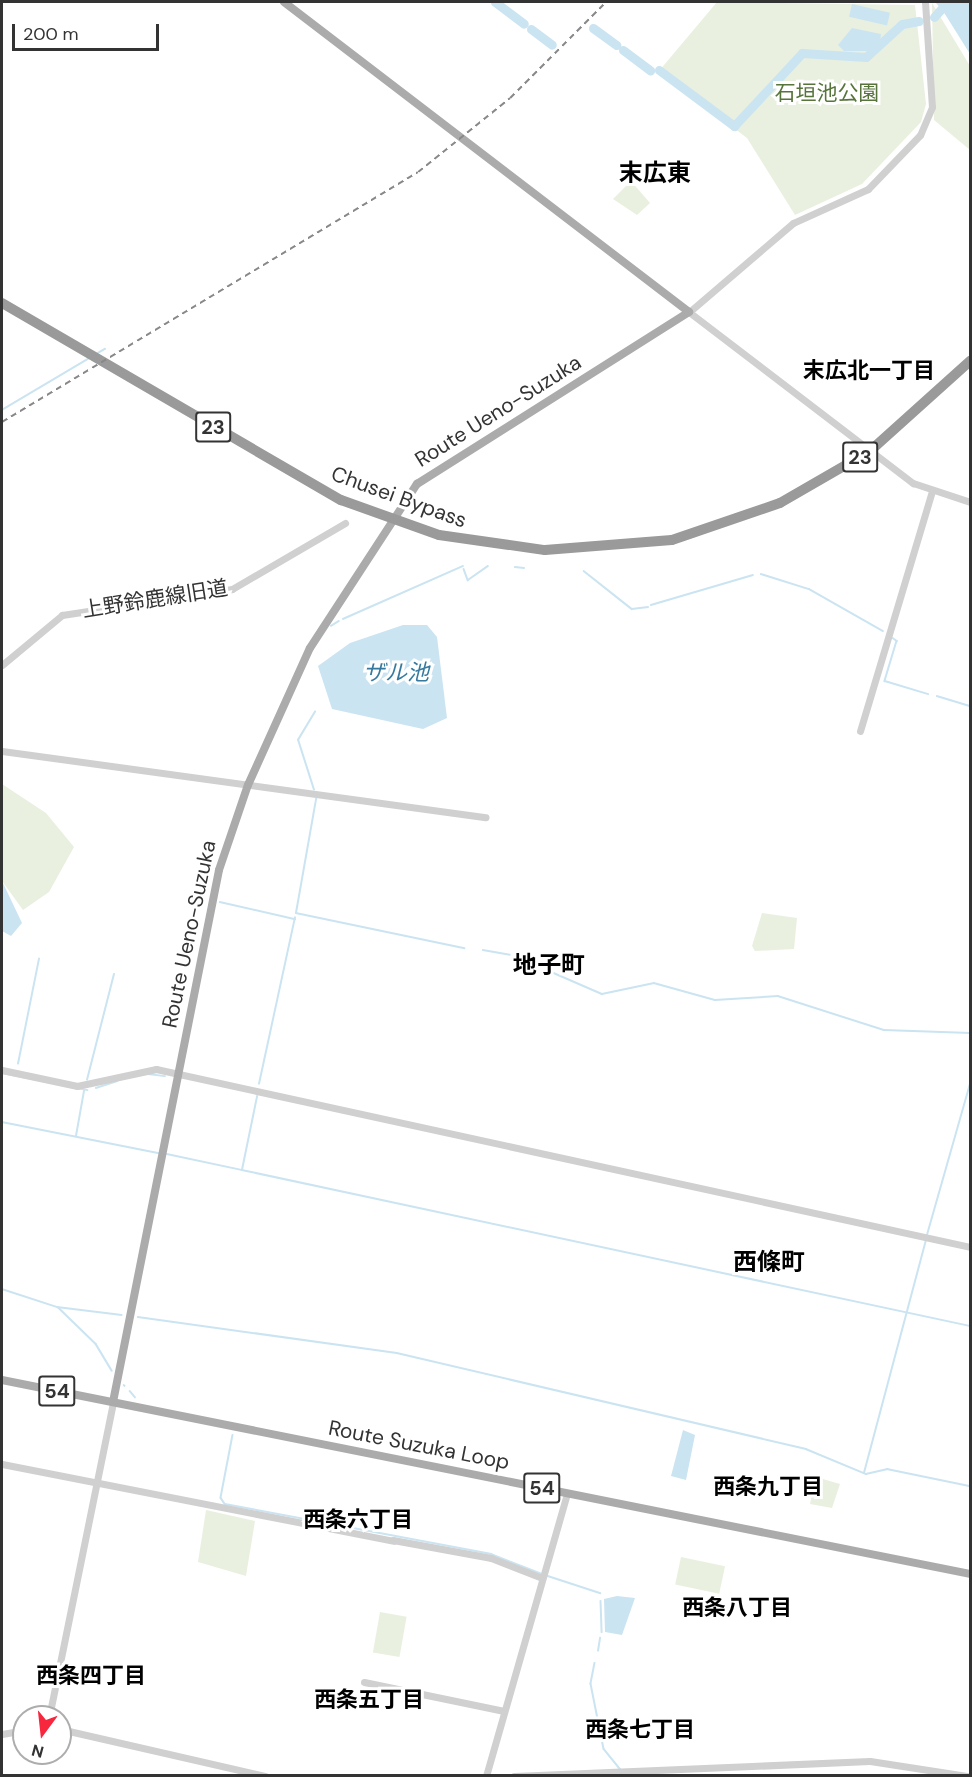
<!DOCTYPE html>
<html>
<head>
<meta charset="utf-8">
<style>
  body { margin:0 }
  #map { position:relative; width:972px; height:1777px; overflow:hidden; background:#fff; font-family:"DM Sans","Noto Sans JP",sans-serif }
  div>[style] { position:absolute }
  .green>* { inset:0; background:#e9f0e0; transform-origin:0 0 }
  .water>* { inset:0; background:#cbe4f1; transform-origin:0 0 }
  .stream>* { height:1.5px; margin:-0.75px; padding:0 0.75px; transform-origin:0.75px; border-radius:0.75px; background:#cbe4f1 }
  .river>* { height:9px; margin:-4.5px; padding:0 4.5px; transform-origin:4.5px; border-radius:4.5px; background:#cbe4f1 }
  .minor>* { height:7px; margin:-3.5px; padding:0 3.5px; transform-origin:3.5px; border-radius:3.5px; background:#d0d0d0 }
  .major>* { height:8px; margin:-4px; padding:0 4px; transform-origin:4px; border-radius:4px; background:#ababab }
  .highway>* { height:10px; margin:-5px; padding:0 5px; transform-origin:5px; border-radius:5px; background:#9a9a9a }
  .rail>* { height:1.5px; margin-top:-0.75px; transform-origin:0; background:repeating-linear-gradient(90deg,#888 0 6px,transparent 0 10.5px) }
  span { translate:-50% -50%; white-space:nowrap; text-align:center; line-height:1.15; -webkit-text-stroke:6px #fff; paint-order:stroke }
  .shield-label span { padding:2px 4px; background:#fff; border:2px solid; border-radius:4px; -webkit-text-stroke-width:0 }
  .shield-label { font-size:20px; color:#333; font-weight:700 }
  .park-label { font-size:21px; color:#57743a }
  .street-label { font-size:21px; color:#333 }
  .neighbourhood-label { font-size:22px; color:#000; font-weight:700 }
  .water-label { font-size:22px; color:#367a9f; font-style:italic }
  .quarter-label { font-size:24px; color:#000; font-weight:700 }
  .frame { position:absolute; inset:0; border:3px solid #333; pointer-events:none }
  .north { position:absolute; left:12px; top:1705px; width:60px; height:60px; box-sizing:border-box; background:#fff; border:2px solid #adadad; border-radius:50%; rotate:195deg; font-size:16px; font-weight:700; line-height:24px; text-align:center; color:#333 }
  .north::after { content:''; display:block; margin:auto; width:21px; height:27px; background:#f7273e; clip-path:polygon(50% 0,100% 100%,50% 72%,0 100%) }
  .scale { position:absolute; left:12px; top:24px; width:147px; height:27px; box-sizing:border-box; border:3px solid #333; border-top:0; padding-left:8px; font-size:18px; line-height:21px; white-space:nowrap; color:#333; -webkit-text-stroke:4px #fff; paint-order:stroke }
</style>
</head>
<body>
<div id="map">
  <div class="green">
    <i style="clip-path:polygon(717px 2px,915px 5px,926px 104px,921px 122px,862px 184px,795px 215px,747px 138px,659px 71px)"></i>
    <i style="clip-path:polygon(932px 3px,970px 66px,970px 150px,934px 120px)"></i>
    <i style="clip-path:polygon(631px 181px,650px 203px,637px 215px,613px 199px)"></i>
    <i style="clip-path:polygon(2px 784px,46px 813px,74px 847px,49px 892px,23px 910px,2px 881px)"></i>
    <i style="clip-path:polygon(762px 913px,797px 918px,794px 949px,755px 951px,752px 946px)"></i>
    <i style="clip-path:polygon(816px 1477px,840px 1484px,832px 1508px,810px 1504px)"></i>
    <i style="clip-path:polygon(206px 1510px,255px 1521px,246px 1576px,198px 1562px)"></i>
    <i style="left:681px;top:1557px;width:45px;height:28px;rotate:12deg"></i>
    <i style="left:380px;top:1612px;width:27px;height:41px;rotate:10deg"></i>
  </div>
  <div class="water">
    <i style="clip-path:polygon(935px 2px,970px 2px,970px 54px,943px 11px)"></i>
    <i style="left:852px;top:4px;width:39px;height:13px;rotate:13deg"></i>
    <i style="clip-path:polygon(852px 28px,881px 34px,880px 42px,870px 51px,844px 51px,838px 45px)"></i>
    <i style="clip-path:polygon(403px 625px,427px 625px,437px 637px,447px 718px,423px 729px,332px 709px,318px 666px,350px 643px)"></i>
    <i style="clip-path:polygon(2px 881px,22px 923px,11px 936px,2px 931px)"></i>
    <i style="clip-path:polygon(683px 1430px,695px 1435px,686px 1480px,671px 1476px)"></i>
    <i style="clip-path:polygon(617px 1596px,635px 1598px,622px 1635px,605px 1632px,604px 1599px)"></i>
  </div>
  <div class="stream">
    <i style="left:98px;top:353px;width:8px;rotate:-30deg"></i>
    <i style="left:2px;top:410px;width:100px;rotate:-30.7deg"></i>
    <i style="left:515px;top:567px;width:9px;rotate:6deg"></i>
    <i style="left:464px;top:569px;width:12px;rotate:70deg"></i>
    <i style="left:468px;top:580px;width:24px;rotate:-35deg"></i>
    <i style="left:584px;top:571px;width:61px;rotate:38.4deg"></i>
    <i style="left:632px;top:609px;width:16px;rotate:-7deg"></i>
    <i style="left:761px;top:574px;width:50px;rotate:17.4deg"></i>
    <i style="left:809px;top:589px;width:85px;rotate:29.6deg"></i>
    <i style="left:651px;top:605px;width:106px;rotate:-16.4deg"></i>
    <i style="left:343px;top:619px;width:131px;rotate:-23.8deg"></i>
    <i style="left:331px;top:626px;width:9px;rotate:-32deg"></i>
    <i style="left:893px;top:638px;width:5px;rotate:37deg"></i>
    <i style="left:897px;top:641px;width:42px;rotate:106.7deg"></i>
    <i style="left:885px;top:681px;width:45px;rotate:16.8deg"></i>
    <i style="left:937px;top:696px;width:34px;rotate:17deg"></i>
    <i style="left:314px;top:790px;width:52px;rotate:-107.7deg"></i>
    <i style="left:298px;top:740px;width:33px;rotate:-59deg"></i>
    <i style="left:220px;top:902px;width:77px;rotate:12.8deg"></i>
    <i style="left:296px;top:913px;width:172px;rotate:11.8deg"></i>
    <i style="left:296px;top:913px;width:116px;rotate:-80deg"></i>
    <i style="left:483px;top:950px;width:27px;rotate:10deg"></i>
    <i style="left:517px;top:957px;width:93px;rotate:23.5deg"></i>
    <i style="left:602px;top:994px;width:53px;rotate:-11.9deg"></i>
    <i style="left:654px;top:983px;width:63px;rotate:15.6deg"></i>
    <i style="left:715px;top:1000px;width:63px;rotate:-3.6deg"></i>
    <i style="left:778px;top:996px;width:111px;rotate:17.8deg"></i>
    <i style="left:884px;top:1030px;width:86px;rotate:2deg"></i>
    <i style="left:18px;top:1064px;width:107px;rotate:-78.7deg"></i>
    <i style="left:2px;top:1073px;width:87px;rotate:11.3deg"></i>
    <i style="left:148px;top:1074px;width:17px;rotate:7deg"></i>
    <i style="left:87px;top:1080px;width:109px;rotate:-75.7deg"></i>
    <i style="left:259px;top:1084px;width:170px;rotate:-77.8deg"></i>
    <i style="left:96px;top:1088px;width:22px;rotate:-18deg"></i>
    <i style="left:2px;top:1122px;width:160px;rotate:11.2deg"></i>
    <i style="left:76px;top:1136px;width:46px;rotate:-79.9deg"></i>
    <i style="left:167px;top:1154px;width:77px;rotate:12deg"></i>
    <i style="left:242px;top:1170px;width:75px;rotate:-78.4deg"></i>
    <i style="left:242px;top:1170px;width:745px;rotate:12.09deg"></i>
    <i style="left:927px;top:1235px;width:157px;rotate:-74.1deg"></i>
    <i style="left:2px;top:1289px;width:58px;rotate:18.1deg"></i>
    <i style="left:57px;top:1307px;width:65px;rotate:7deg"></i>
    <i style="left:58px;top:1307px;width:53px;rotate:44.2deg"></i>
    <i style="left:96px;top:1344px;width:31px;rotate:59deg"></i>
    <i style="left:138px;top:1317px;width:261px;rotate:7.9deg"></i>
    <i style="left:397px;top:1353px;width:420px;rotate:13.2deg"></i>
    <i style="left:806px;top:1449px;width:65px;rotate:22.6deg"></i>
    <i style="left:866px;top:1474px;width:22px;rotate:-13deg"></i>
    <i style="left:887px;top:1469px;width:85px;rotate:11.6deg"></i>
    <i style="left:124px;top:1385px;width:1px;rotate:45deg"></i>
    <i style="left:130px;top:1391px;width:8px;rotate:50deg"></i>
    <i style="left:233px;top:1435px;width:64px;rotate:100.8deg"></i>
    <i style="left:221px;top:1498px;width:7px;rotate:56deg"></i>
    <i style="left:225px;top:1504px;width:271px;rotate:10.6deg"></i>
    <i style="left:491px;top:1554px;width:53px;rotate:21.2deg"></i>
    <i style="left:864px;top:1473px;width:241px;rotate:-75.1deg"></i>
    <i style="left:548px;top:1576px;width:55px;rotate:18.1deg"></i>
    <i style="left:601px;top:1601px;width:31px;rotate:88deg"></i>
    <i style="left:598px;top:1651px;width:13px;rotate:-81deg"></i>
    <i style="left:595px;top:1663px;width:21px;rotate:101deg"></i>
    <i style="left:591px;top:1684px;width:66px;rotate:78.7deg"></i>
    <i style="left:604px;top:1749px;width:26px;rotate:51deg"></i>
  </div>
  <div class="river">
    <i style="left:495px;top:2px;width:36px;rotate:37deg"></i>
    <i style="left:934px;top:17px;width:12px;rotate:-48deg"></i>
    <i style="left:593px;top:28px;width:29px;rotate:36deg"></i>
    <i style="left:531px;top:29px;width:26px;rotate:37deg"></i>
    <i style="left:623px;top:50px;width:34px;rotate:37deg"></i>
    <i style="left:659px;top:70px;width:94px;rotate:36.7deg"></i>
    <i style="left:734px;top:126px;width:100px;rotate:-47deg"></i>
    <i style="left:802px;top:53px;width:64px;rotate:3.6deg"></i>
    <i style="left:866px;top:57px;width:49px;rotate:-42.5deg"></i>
    <i style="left:902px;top:24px;width:17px;rotate:-10deg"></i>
  </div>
  <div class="minor">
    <i style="left:925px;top:2px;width:105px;rotate:86.2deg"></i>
    <i style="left:932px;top:107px;width:30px;rotate:113deg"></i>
    <i style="left:920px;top:135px;width:75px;rotate:133.9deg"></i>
    <i style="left:868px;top:189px;width:82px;rotate:155.6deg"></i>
    <i style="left:793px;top:223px;width:137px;rotate:139.4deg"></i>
    <i style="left:689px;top:312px;width:282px;rotate:37.4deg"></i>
    <i style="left:913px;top:483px;width:60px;rotate:18.4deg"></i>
    <i style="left:2px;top:665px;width:78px;rotate:-39.8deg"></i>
    <i style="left:62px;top:615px;width:172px;rotate:-8.7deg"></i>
    <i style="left:232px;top:589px;width:131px;rotate:-30.3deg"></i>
    <i style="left:860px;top:731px;width:251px;rotate:-73.3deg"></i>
    <i style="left:2px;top:751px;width:488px;rotate:7.8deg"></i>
    <i style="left:2px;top:1070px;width:77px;rotate:12deg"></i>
    <i style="left:77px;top:1086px;width:81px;rotate:-12.1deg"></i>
    <i style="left:156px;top:1069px;width:833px;rotate:12.33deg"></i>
    <i style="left:2px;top:1464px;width:399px;rotate:11.1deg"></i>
    <i style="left:393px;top:1540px;width:100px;rotate:10.4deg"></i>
    <i style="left:491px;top:1558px;width:55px;rotate:21.4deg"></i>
    <i style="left:364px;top:1682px;width:143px;rotate:11.7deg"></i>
    <i style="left:49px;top:1717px;width:321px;rotate:-78.5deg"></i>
    <i style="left:60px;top:1729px;width:211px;rotate:12.9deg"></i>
    <i style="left:2px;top:1734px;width:22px;rotate:-10deg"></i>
    <i style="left:486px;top:1776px;width:294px;rotate:-74deg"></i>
    <i style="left:514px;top:1776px;width:356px;rotate:-2.4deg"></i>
    <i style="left:870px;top:1761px;width:98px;rotate:8.8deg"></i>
  </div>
  <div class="major">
    <i style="left:2px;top:1380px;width:987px;rotate:11.33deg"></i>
    <i style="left:113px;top:1402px;width:542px;rotate:-78.73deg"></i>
    <i style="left:219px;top:870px;width:90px;rotate:-71.2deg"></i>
    <i style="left:248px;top:785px;width:150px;rotate:-65.7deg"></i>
    <i style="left:310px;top:648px;width:196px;rotate:-56.9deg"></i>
    <i style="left:417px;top:484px;width:322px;rotate:-32.3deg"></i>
    <i style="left:689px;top:312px;width:510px;rotate:-142.57deg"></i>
  </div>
  <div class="highway">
    <i style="left:2px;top:303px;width:392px;rotate:30.2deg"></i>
    <i style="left:341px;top:500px;width:104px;rotate:19.7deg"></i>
    <i style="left:439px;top:535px;width:107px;rotate:8.1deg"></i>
    <i style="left:545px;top:550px;width:127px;rotate:-4.5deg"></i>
    <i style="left:672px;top:540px;width:114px;rotate:-18.9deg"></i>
    <i style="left:780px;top:503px;width:104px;rotate:-30deg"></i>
    <i style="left:870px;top:451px;width:135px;rotate:-42deg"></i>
  </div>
  <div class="rail">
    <i style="left:2px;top:422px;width:485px;rotate:-31deg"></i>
    <i style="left:418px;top:172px;width:118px;rotate:-38.8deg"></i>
    <i style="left:510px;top:98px;width:136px;rotate:-45deg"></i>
  </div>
  <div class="shield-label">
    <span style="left:213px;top:427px">23</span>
    <span style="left:860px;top:457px">23</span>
    <span style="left:57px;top:1391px">54</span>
    <span style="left:542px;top:1488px">54</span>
  </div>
  <div class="park-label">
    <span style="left:827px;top:93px">石垣池公園</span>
  </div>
  <div class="street-label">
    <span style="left:498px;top:411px;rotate:-32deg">Route Ueno-Suzuka</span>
    <span style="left:399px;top:497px;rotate:20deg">Chusei Bypass</span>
    <span style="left:155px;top:599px;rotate:-9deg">上野鈴鹿線旧道</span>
    <span style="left:189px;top:934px;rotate:-78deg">Route Ueno-Suzuka</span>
    <span style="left:419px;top:1445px;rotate:11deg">Route Suzuka Loop</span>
  </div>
  <div class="neighbourhood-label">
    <span style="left:869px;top:371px">末広北一丁目</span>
    <span style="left:768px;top:1487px">西条九丁目</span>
    <span style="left:358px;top:1520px">西条六丁目</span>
    <span style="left:737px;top:1608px">西条八丁目</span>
    <span style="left:91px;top:1676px">西条四丁目</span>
    <span style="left:369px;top:1700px">西条五丁目</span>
    <span style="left:640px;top:1730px">西条七丁目</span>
  </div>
  <div class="water-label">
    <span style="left:396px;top:673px">ザル池</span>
  </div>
  <div class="quarter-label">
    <span style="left:655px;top:173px">末広東</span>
    <span style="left:549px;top:965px">地子町</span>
    <span style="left:769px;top:1262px">西條町</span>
  </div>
  <div class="frame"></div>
  <div class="north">N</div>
  <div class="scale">200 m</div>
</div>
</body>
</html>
